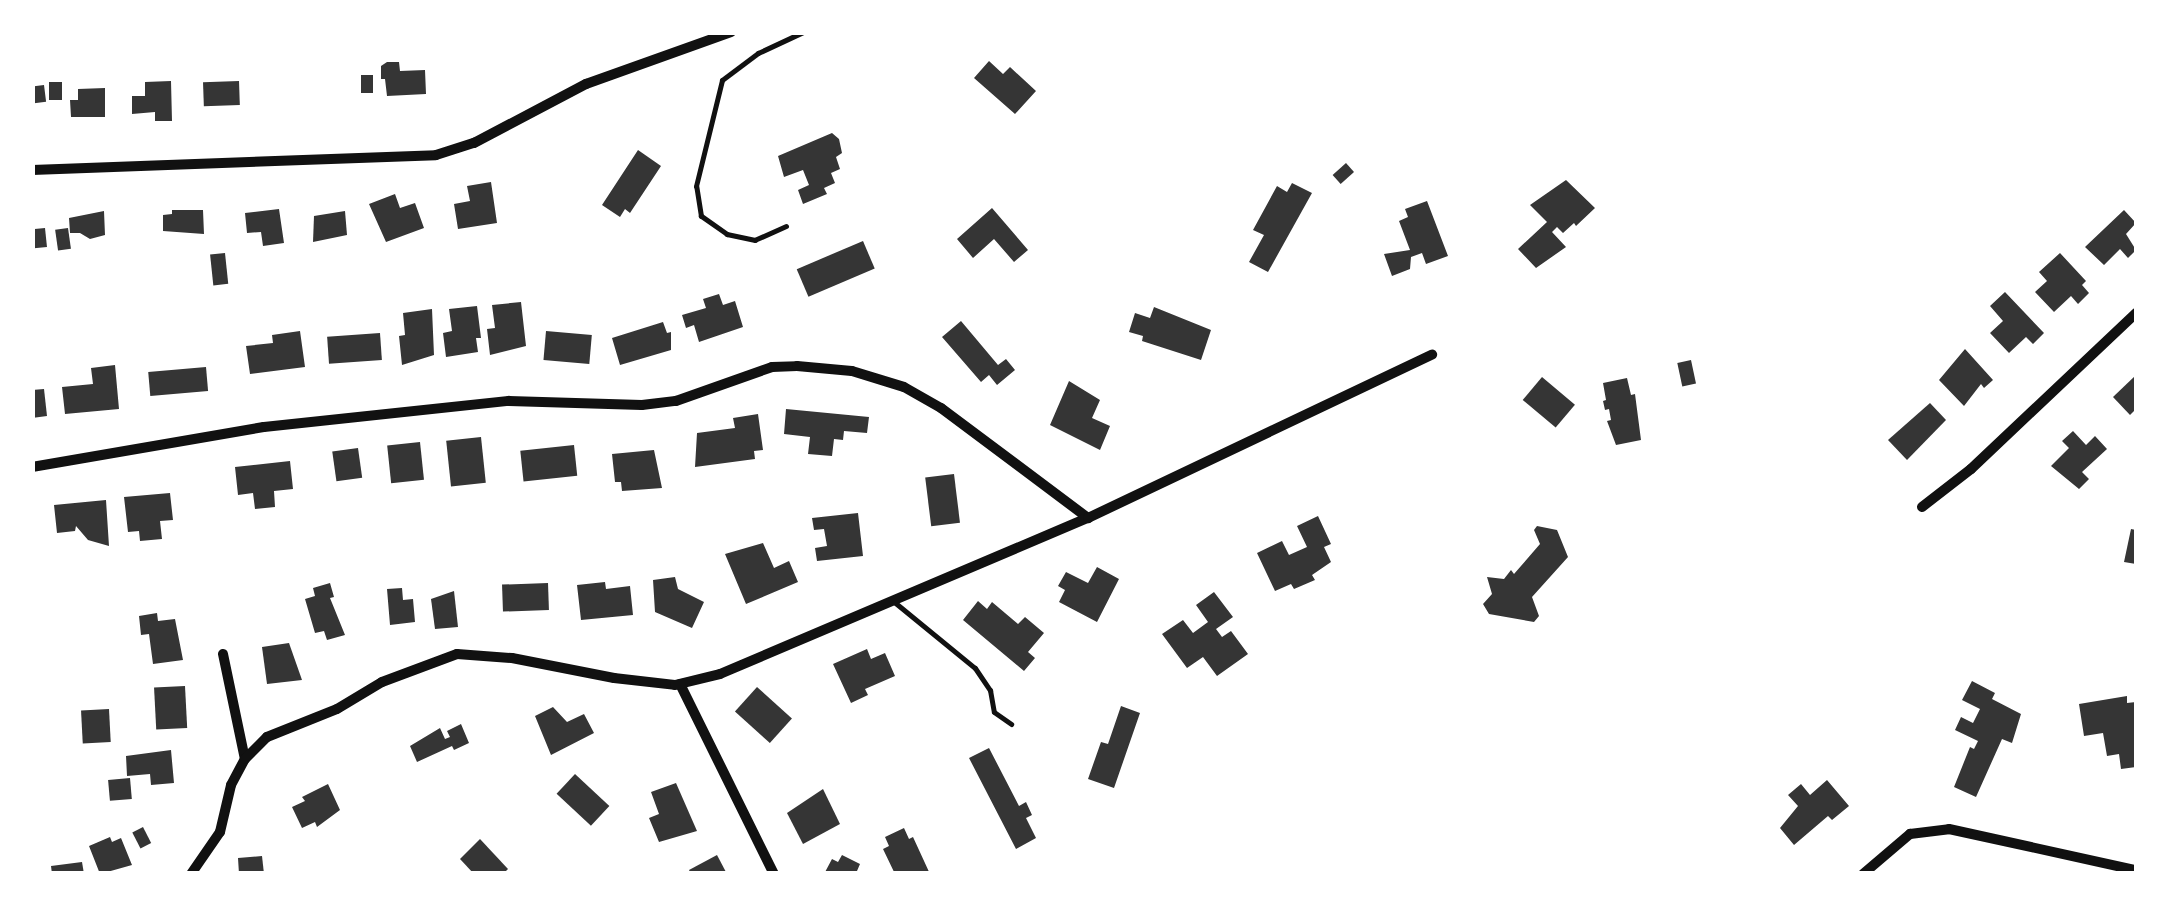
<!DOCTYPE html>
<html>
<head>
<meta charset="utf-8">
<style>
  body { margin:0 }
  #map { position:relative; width:2169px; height:906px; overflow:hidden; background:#fff; font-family:"Fira Sans",sans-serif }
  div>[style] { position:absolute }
  .building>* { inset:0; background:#353535; transform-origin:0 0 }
  .service>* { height:5px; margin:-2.5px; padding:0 2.5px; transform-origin:2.5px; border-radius:2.5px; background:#111 }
  .minor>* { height:10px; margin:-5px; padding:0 5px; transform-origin:5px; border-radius:5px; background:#111 }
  span { translate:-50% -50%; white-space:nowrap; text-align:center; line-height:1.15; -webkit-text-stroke:8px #fff; paint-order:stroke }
  .frame { position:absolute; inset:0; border:35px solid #fff; pointer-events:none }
</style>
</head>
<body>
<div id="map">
  <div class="building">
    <i style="clip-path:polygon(989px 61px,1003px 74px,1010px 67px,1036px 91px,1015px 114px,974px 78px)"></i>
    <i style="clip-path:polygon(387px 62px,399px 62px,400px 71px,425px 70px,426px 94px,387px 96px,385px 79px,381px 79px,381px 66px)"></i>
    <i style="left:361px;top:75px;width:12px;height:18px"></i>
    <i style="clip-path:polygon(171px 81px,172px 121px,155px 121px,155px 112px,132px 114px,132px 96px,145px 96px,145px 82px)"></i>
    <i style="left:239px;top:81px;width:24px;height:36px;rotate:88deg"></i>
    <i style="left:62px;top:82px;width:18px;height:13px;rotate:90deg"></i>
    <i style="left:44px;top:85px;width:17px;height:12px;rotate:83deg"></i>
    <i style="clip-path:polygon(105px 88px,105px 117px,71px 117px,70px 100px,78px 100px,78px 89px)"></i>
    <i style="clip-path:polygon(832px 133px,839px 139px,842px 153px,836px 157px,840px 169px,831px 173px,835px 183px,824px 188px,827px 194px,803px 204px,798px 190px,809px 185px,803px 170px,784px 177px,778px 156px)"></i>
    <i style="clip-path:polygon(638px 150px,661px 166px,630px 213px,625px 209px,620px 217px,602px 205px)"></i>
    <i style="left:1346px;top:163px;width:12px;height:18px;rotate:48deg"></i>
    <i style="clip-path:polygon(1566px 180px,1595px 208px,1576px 226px,1574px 223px,1563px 233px,1557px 227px,1552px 232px,1566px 247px,1536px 268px,1518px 249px,1547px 222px,1530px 205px)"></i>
    <i style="clip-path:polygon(491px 182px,497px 223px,458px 229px,454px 204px,470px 201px,467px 186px)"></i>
    <i style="clip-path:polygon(1292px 183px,1312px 193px,1268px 272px,1249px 262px,1264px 235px,1253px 230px,1277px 186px,1287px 192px)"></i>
    <i style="clip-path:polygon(395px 194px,400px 208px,415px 203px,424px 228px,386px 242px,369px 204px)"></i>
    <i style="clip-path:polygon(1427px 201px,1448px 256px,1426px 264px,1422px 253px,1411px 257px,1410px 269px,1392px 276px,1384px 254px,1410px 250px,1399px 221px,1408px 217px,1405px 209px)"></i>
    <i style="clip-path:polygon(992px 208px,1028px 250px,1014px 262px,994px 239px,973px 258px,957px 239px)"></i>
    <i style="clip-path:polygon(279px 209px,284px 243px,263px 246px,261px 232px,247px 233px,245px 213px)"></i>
    <i style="clip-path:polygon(172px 210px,203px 210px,204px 234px,163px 231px,163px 215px,172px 214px)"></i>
    <i style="clip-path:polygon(2124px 210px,2136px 223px,2126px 234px,2136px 250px,2128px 258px,2120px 249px,2104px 265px,2085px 247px)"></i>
    <i style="clip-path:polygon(104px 211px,105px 235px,90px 239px,80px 233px,70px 233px,69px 218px)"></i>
    <i style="clip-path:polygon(345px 211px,347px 235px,313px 242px,314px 216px)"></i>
    <i style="left:45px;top:228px;width:19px;height:13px;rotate:84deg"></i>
    <i style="left:68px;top:228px;width:21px;height:13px;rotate:82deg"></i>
    <i style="left:863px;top:241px;width:30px;height:72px;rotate:67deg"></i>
    <i style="left:225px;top:253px;width:31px;height:15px;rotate:84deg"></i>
    <i style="clip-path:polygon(2060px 253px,2086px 281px,2082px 285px,2089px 293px,2078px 304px,2071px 296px,2054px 312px,2035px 292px,2047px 281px,2039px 272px)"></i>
    <i style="clip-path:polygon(2005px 292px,2044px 333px,2033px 344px,2026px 337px,2009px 353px,1990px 333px,2003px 321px,1990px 306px)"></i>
    <i style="clip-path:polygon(719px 294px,723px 305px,735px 301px,743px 327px,699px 342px,694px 325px,686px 328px,682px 315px,706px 308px,703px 299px)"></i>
    <i style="clip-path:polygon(521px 302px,526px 346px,490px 355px,487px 329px,495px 328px,492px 305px)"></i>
    <i style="clip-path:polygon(477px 306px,481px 338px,476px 338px,478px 352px,446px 357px,443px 333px,452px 331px,449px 309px)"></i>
    <i style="clip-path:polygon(1154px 307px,1211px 330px,1201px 360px,1142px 341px,1143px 336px,1129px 332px,1135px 313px,1150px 318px)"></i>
    <i style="clip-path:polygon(432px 309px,434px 355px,402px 365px,399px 336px,405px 335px,403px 313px)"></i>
    <i style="clip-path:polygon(961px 321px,998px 365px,1006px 359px,1015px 370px,997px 385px,989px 375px,981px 382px,942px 337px)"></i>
    <i style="clip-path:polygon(663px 322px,667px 333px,671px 332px,671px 350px,620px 365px,612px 338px)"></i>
    <i style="clip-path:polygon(300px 331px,305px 367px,250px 374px,246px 346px,273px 343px,272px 335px)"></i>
    <i style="left:546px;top:331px;width:46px;height:29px;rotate:5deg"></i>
    <i style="left:380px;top:333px;width:27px;height:53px;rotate:86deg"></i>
    <i style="clip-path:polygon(1965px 349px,1993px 380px,1984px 388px,1981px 384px,1964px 406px,1939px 380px)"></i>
    <i style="left:1691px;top:360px;width:24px;height:14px;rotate:78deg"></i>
    <i style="clip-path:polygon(115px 365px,119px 409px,65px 414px,62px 387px,93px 384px,91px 368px)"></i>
    <i style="left:206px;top:367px;width:24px;height:58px;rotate:85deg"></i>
    <i style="clip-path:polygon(2136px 375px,2136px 409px,2130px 415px,2113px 397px)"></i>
    <i style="left:1542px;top:377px;width:43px;height:30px;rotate:40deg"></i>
    <i style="clip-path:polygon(1627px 378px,1631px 395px,1635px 394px,1641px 440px,1616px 445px,1607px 421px,1611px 420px,1609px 409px,1605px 410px,1603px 401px,1606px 400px,1603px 383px)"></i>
    <i style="clip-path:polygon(1069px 381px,1100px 400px,1092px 418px,1110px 426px,1100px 450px,1050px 425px)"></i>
    <i style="clip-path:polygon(44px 389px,47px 416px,32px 418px,32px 390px)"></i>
    <i style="clip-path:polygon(1930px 403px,1946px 420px,1907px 460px,1888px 440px)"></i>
    <i style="clip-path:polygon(786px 409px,869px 417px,867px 433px,844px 431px,843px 440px,834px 439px,832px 456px,808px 454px,810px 437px,784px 434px)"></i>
    <i style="clip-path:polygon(758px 414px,763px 450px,754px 451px,755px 459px,695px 467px,697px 433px,735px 428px,733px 418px)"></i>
    <i style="clip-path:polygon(2073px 431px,2086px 445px,2095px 436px,2107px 449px,2082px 472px,2089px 479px,2079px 489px,2051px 466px,2069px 448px,2062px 441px)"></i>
    <i style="left:481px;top:437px;width:46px;height:35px;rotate:84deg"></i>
    <i style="left:420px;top:442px;width:38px;height:33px;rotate:84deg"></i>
    <i style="left:574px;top:445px;width:31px;height:54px;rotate:84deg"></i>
    <i style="left:358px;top:448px;width:30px;height:26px;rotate:82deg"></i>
    <i style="clip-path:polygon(654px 450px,662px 488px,622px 491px,621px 482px,615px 482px,612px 454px)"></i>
    <i style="clip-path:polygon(290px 461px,293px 489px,274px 491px,275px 507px,255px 509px,253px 493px,238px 495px,235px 467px)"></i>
    <i style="left:954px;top:474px;width:49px;height:29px;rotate:83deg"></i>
    <i style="clip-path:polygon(170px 493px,173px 520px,160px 521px,162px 539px,140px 541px,139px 531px,128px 532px,124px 497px)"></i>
    <i style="clip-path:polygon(106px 500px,109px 546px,88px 540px,76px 526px,75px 531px,57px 533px,54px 505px)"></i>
    <i style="clip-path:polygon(858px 513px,863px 556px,817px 561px,815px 548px,827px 546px,824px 529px,814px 530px,812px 518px)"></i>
    <i style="clip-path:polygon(1318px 516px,1331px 544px,1324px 547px,1331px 562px,1312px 575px,1315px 580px,1294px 589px,1291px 584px,1275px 591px,1257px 553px,1282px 541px,1289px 555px,1307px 547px,1297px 526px)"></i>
    <i style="clip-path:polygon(1537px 526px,1557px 530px,1568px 557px,1532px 597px,1539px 616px,1534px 622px,1489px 614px,1483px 604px,1492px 594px,1487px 577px,1504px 579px,1511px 570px,1514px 574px,1540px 544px,1534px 530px)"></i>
    <i style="clip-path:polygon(2131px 529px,2136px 530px,2136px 564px,2124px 562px)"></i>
    <i style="clip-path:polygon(763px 543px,774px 568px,789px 561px,798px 582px,746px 604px,725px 554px)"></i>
    <i style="clip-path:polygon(1097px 567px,1119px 579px,1097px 622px,1059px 602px,1065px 590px,1058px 586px,1066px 572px,1088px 583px)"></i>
    <i style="clip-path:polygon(675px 577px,678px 589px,704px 602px,692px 628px,655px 612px,653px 580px)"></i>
    <i style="clip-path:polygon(605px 582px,606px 589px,630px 586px,633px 615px,581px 620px,577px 585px)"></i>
    <i style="clip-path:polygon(330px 583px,334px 597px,330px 598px,345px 635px,327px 640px,324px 631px,315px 633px,305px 599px,315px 596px,313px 588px)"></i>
    <i style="left:548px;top:583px;width:27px;height:46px;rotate:88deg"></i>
    <i style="clip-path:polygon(402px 588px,403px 600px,413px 599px,415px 622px,390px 625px,387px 589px)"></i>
    <i style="clip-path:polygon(454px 591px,458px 627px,435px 629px,431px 599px)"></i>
    <i style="clip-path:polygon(1214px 592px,1233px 617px,1216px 629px,1222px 637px,1231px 631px,1248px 654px,1217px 676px,1203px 657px,1187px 668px,1162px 634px,1183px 620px,1193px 633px,1208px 622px,1196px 605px)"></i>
    <i style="clip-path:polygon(978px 601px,987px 609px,992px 602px,1018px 624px,1025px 617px,1044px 633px,1028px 652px,1035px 658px,1024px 671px,963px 620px)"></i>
    <i style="clip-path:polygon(157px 613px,158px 621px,175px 619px,183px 660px,153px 664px,149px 634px,141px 635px,139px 616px)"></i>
    <i style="clip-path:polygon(289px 643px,302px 680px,267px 684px,262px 647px)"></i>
    <i style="clip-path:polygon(867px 649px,871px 659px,885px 653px,895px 676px,865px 689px,868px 695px,851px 703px,833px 664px)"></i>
    <i style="clip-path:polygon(1972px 681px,1995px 693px,1992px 699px,2021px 714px,2012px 743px,2002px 739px,1976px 797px,1954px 787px,1970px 747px,1974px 749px,1978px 741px,1955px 730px,1961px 717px,1973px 723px,1980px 709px,1962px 700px)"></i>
    <i style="left:185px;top:686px;width:42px;height:31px;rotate:87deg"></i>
    <i style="left:757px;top:687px;width:47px;height:33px;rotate:42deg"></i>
    <i style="clip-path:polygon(2127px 696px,2127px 703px,2136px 702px,2136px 767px,2121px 769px,2119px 754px,2107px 756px,2103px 733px,2084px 736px,2079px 704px)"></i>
    <i style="clip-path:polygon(1121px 706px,1140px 713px,1114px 788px,1088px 779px,1101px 742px,1108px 744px)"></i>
    <i style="clip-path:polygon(553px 707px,567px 722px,584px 714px,594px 733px,551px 755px,535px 716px)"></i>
    <i style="left:109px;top:709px;width:33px;height:28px;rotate:87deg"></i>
    <i style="clip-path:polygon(461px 724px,469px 743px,454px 750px,452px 746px,417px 762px,410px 746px,440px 728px,445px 739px,450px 737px,447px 731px)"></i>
    <i style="clip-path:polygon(989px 748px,1019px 806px,1026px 802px,1032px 815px,1026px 818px,1036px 838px,1016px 849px,969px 758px)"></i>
    <i style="clip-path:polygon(171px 750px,174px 783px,151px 785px,150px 774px,127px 776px,126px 756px)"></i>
    <i style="left:575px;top:774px;width:47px;height:27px;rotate:43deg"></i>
    <i style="left:130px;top:778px;width:21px;height:22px;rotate:85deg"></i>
    <i style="clip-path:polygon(1827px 780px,1849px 806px,1832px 820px,1828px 816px,1794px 845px,1780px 828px,1798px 806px,1788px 795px,1801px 784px,1810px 795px)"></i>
    <i style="clip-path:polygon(676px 783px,697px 831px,659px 842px,649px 818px,659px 814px,651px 792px)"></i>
    <i style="clip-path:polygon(328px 784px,340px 810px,317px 827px,315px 822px,302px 828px,292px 807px,305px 801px,302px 797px)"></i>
    <i style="clip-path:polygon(823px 789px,840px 824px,803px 844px,787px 813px)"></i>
    <i style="left:143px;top:827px;width:18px;height:12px;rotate:63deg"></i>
    <i style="clip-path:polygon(904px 828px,909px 839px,913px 837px,930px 874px,895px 874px,883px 849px,889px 846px,885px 837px)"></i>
    <i style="clip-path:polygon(110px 837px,112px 842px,121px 838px,132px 865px,100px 874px,89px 846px)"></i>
    <i style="clip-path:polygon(480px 839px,508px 869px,503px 874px,474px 874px,460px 859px)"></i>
    <i style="clip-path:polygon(717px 855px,727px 874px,691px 874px,689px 870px)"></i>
    <i style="clip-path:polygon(842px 855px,860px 864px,857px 871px,862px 874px,824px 874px,832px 859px,838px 862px)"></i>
    <i style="clip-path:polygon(262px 856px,264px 874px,239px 874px,238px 858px)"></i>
    <i style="clip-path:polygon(82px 862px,84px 874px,52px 874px,51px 866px)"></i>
  </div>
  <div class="service">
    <i style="left:786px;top:226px;width:34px;rotate:156deg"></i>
    <i style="left:755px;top:240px;width:29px;rotate:-168deg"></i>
    <i style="left:727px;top:234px;width:32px;rotate:-145deg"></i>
    <i style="left:701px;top:216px;width:30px;rotate:-99deg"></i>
    <i style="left:696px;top:186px;width:109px;rotate:-76.2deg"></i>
    <i style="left:722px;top:80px;width:45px;rotate:-36.9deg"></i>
    <i style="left:758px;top:53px;width:50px;rotate:-25deg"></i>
    <i style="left:893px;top:601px;width:106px;rotate:39.3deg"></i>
    <i style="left:975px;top:668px;width:27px;rotate:56deg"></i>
    <i style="left:990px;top:690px;width:22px;rotate:80deg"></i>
    <i style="left:994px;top:712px;width:21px;rotate:35deg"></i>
  </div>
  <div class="minor">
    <i style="left:32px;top:170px;width:404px;rotate:-2.1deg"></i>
    <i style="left:436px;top:155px;width:40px;rotate:-18deg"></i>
    <i style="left:474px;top:143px;width:127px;rotate:-27.8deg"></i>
    <i style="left:586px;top:84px;width:154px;rotate:-19.7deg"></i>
    <i style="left:32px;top:467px;width:235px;rotate:-9.8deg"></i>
    <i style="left:264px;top:427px;width:246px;rotate:-6.1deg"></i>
    <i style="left:509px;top:401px;width:133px;rotate:1.7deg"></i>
    <i style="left:642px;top:405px;width:34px;rotate:-7deg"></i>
    <i style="left:676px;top:401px;width:102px;rotate:-19.5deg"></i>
    <i style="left:772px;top:367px;width:25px;rotate:-2deg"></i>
    <i style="left:797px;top:366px;width:55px;rotate:5.2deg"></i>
    <i style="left:852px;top:371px;width:54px;rotate:17.1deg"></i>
    <i style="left:904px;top:387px;width:43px;rotate:29.6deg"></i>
    <i style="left:941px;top:408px;width:184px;rotate:36.8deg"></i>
    <i style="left:1922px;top:507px;width:62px;rotate:-37.8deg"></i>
    <i style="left:1971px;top:469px;width:227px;rotate:-43.4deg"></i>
    <i style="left:223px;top:654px;width:107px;rotate:78.2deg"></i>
    <i style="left:680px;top:684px;width:212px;rotate:63.7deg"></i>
    <i style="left:191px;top:874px;width:51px;rotate:-55.4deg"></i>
    <i style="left:220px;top:832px;width:48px;rotate:-76.8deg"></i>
    <i style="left:231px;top:785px;width:30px;rotate:-62deg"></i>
    <i style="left:245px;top:759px;width:31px;rotate:-45deg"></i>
    <i style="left:267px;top:737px;width:75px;rotate:-21.8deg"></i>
    <i style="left:337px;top:709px;width:52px;rotate:-31deg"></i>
    <i style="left:382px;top:682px;width:80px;rotate:-20.5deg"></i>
    <i style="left:457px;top:654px;width:55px;rotate:4.2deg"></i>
    <i style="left:512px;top:658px;width:104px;rotate:11.1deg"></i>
    <i style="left:614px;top:678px;width:61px;rotate:6.5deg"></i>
    <i style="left:675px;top:685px;width:46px;rotate:-13.7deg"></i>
    <i style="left:720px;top:674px;width:400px;rotate:-23deg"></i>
    <i style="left:1088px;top:518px;width:381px;rotate:-25.4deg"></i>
    <i style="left:1863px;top:874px;width:62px;rotate:-40.4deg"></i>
    <i style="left:1910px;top:834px;width:39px;rotate:-7deg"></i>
    <i style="left:1949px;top:829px;width:191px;rotate:12.4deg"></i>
  </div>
  <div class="frame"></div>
</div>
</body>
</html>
